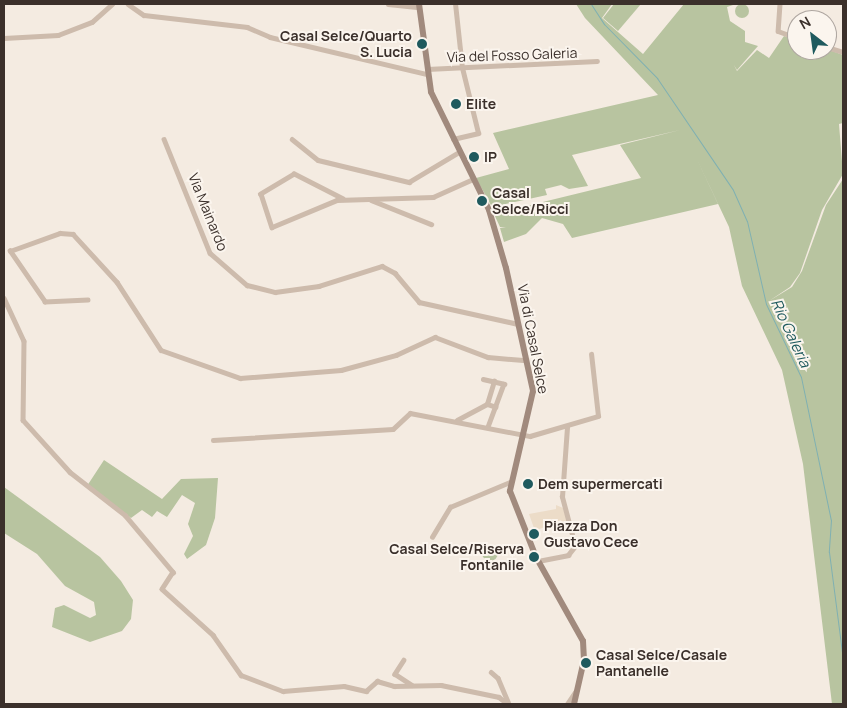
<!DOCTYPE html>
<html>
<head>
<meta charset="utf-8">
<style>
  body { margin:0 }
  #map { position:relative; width:847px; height:708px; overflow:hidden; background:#f4ebe1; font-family:Manrope,sans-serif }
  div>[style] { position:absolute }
  .green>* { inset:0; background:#b8c4a0 }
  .round { border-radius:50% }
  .plaza>* { inset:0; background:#ecdcc8 }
  .stream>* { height:1px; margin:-0.5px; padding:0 0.5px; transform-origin:0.5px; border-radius:0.5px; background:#7fb0b2 }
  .minor>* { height:4.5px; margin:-2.25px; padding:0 2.25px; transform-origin:2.25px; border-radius:2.25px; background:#cdbbac }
  .secondary>* { height:6px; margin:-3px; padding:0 3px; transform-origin:3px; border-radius:3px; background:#a18a7d }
  .dots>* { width:14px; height:14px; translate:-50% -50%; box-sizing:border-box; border:2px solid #fbf5ee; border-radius:50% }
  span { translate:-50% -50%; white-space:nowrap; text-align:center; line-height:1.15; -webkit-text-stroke:4px #fbf5ee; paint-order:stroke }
  .poi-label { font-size:14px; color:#3b302b; font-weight:700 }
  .right { translate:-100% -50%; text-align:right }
  .left { translate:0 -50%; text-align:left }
  .street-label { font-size:14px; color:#3b302b }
  .water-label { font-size:15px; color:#1f5a5e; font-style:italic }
  .frame { position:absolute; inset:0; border:5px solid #3b302b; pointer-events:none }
  .north { position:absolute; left:787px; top:10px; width:50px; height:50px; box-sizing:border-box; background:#fbf5ee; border:1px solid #aea6a0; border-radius:50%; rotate:330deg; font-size:14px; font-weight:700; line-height:20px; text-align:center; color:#3b302b }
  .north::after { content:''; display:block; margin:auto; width:18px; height:22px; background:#1f5a5e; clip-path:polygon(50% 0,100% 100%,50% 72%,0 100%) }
</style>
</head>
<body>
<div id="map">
  <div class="green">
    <i class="round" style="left:735px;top:4px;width:14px;height:14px"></i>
    <i style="clip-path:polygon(576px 4px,612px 4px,602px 18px,643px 54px,684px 4px,736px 4px,727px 7px,730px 21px,745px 31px,745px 42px,758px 46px,737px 70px,734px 65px,737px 71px,757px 50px,769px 58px,784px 36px,797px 40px,797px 50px,827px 49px,843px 55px,843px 123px,839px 124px,843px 174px,822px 210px,800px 273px,790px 287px,769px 301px,792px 287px,802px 271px,826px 205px,843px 179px,843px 704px,832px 704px,803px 464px,782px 370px,742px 286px,729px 227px,694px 153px,718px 204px,572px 238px,563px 224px,542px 218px,526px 234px,504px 242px,500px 228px,506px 228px,500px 227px,494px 214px,641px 178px,620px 145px,680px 130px,572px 155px,588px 186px,569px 189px,561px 185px,545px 189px,547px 195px,492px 207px,476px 178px,509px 169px,493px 133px,658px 95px,585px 18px)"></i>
    <i style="clip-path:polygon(614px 4px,641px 4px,618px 31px,603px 18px)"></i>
    <i style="clip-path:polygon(104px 460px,162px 499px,181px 479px,218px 478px,215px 518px,206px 545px,187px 559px,184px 554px,193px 536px,188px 524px,195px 503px,182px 495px,167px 517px,157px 511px,152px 517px,142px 510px,131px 518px,87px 486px)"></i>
    <i style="clip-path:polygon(4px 487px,100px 557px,121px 581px,133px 600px,131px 619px,122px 631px,90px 642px,52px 627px,55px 608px,64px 605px,90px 618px,96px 615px,94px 602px,65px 586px,37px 554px,4px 533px)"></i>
    <i class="round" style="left:482px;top:545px;width:16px;height:16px"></i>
  </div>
  <div class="plaza">
    <i style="clip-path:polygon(556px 505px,563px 508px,569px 527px,564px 528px,561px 520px,535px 531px,529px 514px,556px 509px)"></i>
  </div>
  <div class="stream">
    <i style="left:591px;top:4px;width:24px;rotate:57deg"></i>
    <i style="left:604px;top:24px;width:76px;rotate:45.5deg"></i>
    <i style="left:657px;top:78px;width:135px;rotate:55.8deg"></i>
    <i style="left:733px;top:190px;width:34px;rotate:66deg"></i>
    <i style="left:747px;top:221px;width:85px;rotate:77.1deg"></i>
    <i style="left:766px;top:304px;width:81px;rotate:64.4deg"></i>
    <i style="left:801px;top:377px;width:146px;rotate:78.2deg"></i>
    <i style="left:831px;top:520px;width:32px;rotate:94deg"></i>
    <i style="left:829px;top:552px;width:109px;rotate:82.6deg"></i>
  </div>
  <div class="minor">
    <i style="left:128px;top:4px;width:19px;rotate:35deg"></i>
    <i style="left:144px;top:15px;width:104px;rotate:6.6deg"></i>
    <i style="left:247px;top:27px;width:25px;rotate:23deg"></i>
    <i style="left:270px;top:37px;width:161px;rotate:13.3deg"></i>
    <i style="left:388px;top:4px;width:31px;rotate:6deg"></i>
    <i style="left:780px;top:4px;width:27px;rotate:94deg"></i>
    <i style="left:778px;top:31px;width:20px;rotate:20deg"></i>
    <i style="left:4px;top:38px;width:54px;rotate:-3.2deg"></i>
    <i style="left:58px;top:35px;width:36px;rotate:-21deg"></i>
    <i style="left:92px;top:22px;width:27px;rotate:-42deg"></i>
    <i style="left:827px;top:47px;width:17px;rotate:17deg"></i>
    <i style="left:427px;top:69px;width:170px;rotate:-2.7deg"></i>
    <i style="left:164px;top:139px;width:123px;rotate:68deg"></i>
    <i style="left:210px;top:253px;width:49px;rotate:40.9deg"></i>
    <i style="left:247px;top:285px;width:29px;rotate:14deg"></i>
    <i style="left:275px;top:292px;width:44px;rotate:-7.8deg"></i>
    <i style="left:319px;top:286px;width:66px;rotate:-17.6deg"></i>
    <i style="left:382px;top:266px;width:15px;rotate:28deg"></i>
    <i style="left:395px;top:273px;width:38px;rotate:50deg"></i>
    <i style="left:419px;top:302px;width:101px;rotate:12.5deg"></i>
    <i style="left:292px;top:139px;width:33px;rotate:39deg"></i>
    <i style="left:318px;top:160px;width:94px;rotate:13.6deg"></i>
    <i style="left:409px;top:182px;width:58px;rotate:-31deg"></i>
    <i style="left:453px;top:139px;width:26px;rotate:-13deg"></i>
    <i style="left:478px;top:133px;width:67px;rotate:-103.8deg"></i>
    <i style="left:462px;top:68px;width:64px;rotate:-96.2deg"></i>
    <i style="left:343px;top:199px;width:55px;rotate:-153deg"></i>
    <i style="left:294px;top:174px;width:39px;rotate:149deg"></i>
    <i style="left:261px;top:194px;width:35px;rotate:72deg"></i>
    <i style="left:272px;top:227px;width:70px;rotate:-22.6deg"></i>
    <i style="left:337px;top:200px;width:96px;rotate:-1.8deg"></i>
    <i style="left:433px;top:197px;width:44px;rotate:-24.2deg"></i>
    <i style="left:371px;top:200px;width:65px;rotate:21.8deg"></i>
    <i style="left:4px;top:298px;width:47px;rotate:65.1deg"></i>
    <i style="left:24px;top:341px;width:79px;rotate:90.7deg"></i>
    <i style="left:23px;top:420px;width:70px;rotate:47.9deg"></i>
    <i style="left:70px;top:472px;width:70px;rotate:38deg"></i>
    <i style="left:125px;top:515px;width:75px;rotate:49.9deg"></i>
    <i style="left:173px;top:572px;width:20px;rotate:123deg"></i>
    <i style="left:162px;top:589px;width:69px;rotate:42deg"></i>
    <i style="left:213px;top:635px;width:49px;rotate:55deg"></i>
    <i style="left:241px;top:675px;width:45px;rotate:20.9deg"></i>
    <i style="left:283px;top:691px;width:61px;rotate:-4.7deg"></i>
    <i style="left:344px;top:686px;width:23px;rotate:13deg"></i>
    <i style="left:366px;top:691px;width:15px;rotate:-42deg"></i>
    <i style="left:377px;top:681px;width:18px;rotate:16deg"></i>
    <i style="left:394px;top:686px;width:47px;rotate:-1.2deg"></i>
    <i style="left:441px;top:685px;width:59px;rotate:11.7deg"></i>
    <i style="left:499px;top:697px;width:11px;rotate:38deg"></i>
    <i style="left:88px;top:300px;width:43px;rotate:177.3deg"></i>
    <i style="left:45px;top:302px;width:62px;rotate:-124.5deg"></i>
    <i style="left:10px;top:251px;width:53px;rotate:-19.8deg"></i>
    <i style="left:60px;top:233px;width:13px;rotate:4deg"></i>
    <i style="left:73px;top:234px;width:65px;rotate:47.5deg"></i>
    <i style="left:117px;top:282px;width:81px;rotate:57.1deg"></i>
    <i style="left:161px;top:350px;width:84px;rotate:19.5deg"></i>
    <i style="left:240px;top:378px;width:101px;rotate:-4.5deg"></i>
    <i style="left:341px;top:370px;width:57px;rotate:-15.3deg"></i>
    <i style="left:396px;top:355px;width:43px;rotate:-24.8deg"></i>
    <i style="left:435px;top:337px;width:57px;rotate:20.7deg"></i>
    <i style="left:488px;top:357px;width:38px;rotate:5deg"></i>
    <i style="left:483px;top:379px;width:22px;rotate:13deg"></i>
    <i style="left:504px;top:384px;width:46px;rotate:110.4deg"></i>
    <i style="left:487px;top:404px;width:24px;rotate:-73deg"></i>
    <i style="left:457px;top:420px;width:34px;rotate:-28deg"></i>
    <i style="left:487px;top:404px;width:9px;rotate:18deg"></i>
    <i style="left:213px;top:440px;width:180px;rotate:-3.5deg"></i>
    <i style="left:393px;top:429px;width:23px;rotate:-43deg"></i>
    <i style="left:410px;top:413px;width:122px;rotate:10.9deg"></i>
    <i style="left:530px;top:436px;width:71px;rotate:-16.4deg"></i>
    <i style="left:598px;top:416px;width:62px;rotate:-96.4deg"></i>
    <i style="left:432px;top:537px;width:35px;rotate:-59deg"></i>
    <i style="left:450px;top:507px;width:65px;rotate:-22.6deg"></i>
    <i style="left:538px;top:561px;width:31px;rotate:-11deg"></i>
    <i style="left:568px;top:555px;width:11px;rotate:-52deg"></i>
    <i style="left:575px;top:546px;width:51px;rotate:-104.9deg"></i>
    <i style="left:562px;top:497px;width:70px;rotate:-85.9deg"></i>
    <i style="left:404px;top:660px;width:17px;rotate:123deg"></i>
    <i style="left:395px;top:674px;width:20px;rotate:33deg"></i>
    <i style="left:491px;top:672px;width:9px;rotate:41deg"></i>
    <i style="left:498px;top:678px;width:26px;rotate:67deg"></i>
    <i style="left:567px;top:704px;width:14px;rotate:-56deg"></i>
  </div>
  <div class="secondary">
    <i style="left:419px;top:4px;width:89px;rotate:82.2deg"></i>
    <i style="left:431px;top:92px;width:131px;rotate:63.8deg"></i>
    <i style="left:489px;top:210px;width:60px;rotate:73.7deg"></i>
    <i style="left:506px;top:268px;width:126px;rotate:77.6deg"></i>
    <i style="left:533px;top:391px;width:103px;rotate:103deg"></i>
    <i style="left:510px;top:491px;width:71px;rotate:68.5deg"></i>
    <i style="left:536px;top:557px;width:96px;rotate:60.8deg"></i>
    <i style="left:583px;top:641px;width:19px;rotate:87deg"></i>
    <i style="left:584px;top:660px;width:45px;rotate:102.8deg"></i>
  </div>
  <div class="dots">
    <i style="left:422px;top:44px;background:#1f5a5e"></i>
    <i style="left:456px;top:104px;background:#1f5a5e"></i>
    <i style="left:474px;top:157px;background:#1f5a5e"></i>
    <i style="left:482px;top:201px;background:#1f5a5e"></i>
    <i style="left:528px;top:484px;background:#1f5a5e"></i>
    <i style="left:534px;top:534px;background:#1f5a5e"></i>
    <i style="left:534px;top:557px;background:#1f5a5e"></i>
    <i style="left:586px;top:663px;background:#1f5a5e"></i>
  </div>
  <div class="poi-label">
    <span class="right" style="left:412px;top:44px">Casal Selce/Quarto<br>S. Lucia</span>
    <span class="left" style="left:466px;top:104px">Elite</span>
    <span class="left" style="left:484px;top:157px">IP</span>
    <span class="left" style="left:492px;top:201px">Casal<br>Selce/Ricci</span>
    <span class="left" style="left:538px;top:484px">Dem supermercati</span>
    <span class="left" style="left:544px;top:534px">Piazza Don<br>Gustavo Cece</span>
    <span class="right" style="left:524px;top:557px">Casal Selce/Riserva<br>Fontanile</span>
    <span class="left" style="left:596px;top:663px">Casal Selce/Casale<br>Pantanelle</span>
  </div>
  <div class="street-label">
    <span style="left:512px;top:55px;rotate:-2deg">Via del Fosso Galeria</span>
    <span style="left:208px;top:212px;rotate:68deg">Via Mainardo</span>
    <span style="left:533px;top:339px;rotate:79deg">Via di Casal Selce</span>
  </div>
  <div class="water-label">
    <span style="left:791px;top:333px;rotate:65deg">Rio Galeria</span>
  </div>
  <div class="frame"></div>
  <div class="north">N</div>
</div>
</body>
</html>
